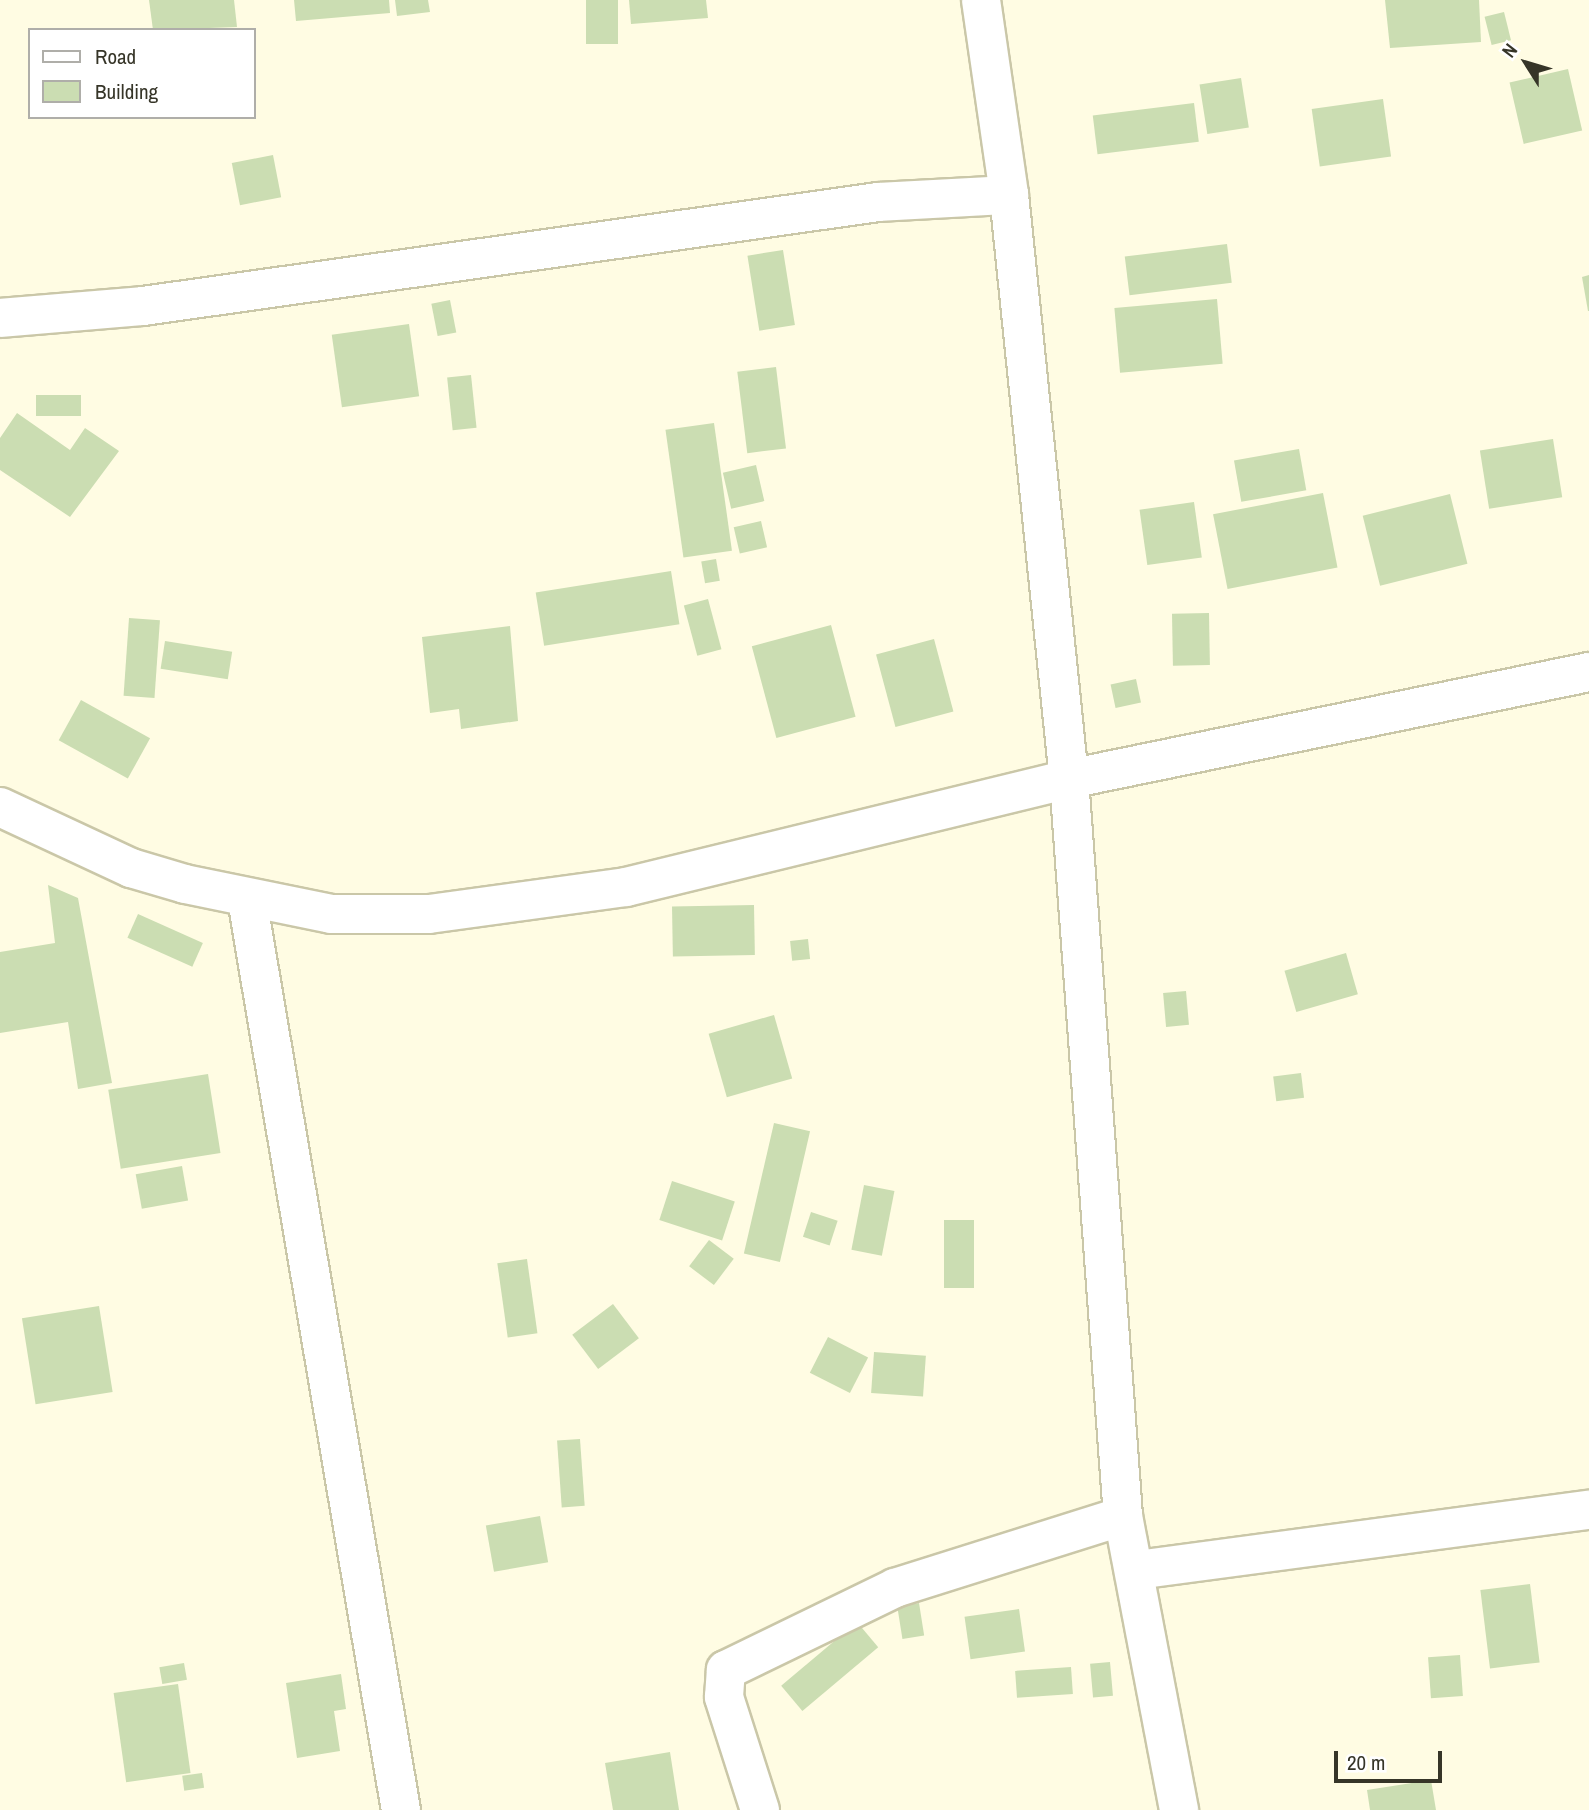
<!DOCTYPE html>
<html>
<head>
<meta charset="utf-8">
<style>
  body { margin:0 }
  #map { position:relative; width:1589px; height:1810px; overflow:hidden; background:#fffce3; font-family:"Archivo Narrow",sans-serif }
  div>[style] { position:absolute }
  .building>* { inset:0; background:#cbddb2; transform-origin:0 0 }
  .roads { filter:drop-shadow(2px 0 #cac7a8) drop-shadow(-2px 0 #cac7a8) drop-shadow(0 2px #cac7a8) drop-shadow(0 -2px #cac7a8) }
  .minor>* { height:38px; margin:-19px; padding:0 19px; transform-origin:19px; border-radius:19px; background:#fff }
  .major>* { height:38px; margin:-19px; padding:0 19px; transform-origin:19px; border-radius:19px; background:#fff }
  span { translate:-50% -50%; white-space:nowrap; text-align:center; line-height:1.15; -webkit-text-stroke:6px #fff; paint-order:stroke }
  .legend { position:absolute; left:28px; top:28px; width:228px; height:91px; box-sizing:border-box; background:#fff; border:2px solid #afaea9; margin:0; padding:9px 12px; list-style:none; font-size:21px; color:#363528 }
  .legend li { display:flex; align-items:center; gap:14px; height:35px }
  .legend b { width:35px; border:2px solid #afaea9 }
  .north { position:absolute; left:1491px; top:28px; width:70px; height:70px; -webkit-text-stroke:5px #fff; paint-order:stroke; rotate:307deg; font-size:19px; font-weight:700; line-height:28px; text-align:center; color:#363528 }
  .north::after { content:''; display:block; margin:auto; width:24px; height:32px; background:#363528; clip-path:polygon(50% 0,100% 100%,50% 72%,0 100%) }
  .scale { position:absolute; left:1334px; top:1751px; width:108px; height:32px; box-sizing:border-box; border:4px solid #363528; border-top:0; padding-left:9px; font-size:21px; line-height:24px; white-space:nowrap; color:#363528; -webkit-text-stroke:5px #fff; paint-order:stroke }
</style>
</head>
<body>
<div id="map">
  <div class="building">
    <i style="clip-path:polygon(149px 0,234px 0,237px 27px,153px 30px)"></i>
    <i style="clip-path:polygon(294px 0,389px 0,390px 13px,296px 21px)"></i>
    <i style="clip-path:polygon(395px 0,428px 0,430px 12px,397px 16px)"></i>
    <i style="left:586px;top:0;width:32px;height:44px"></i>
    <i style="clip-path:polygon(629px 0,706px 0,708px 18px,631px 24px)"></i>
    <i style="clip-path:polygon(1385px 0,1479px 0,1481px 42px,1390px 48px)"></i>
    <i style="left:1504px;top:12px;width:29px;height:20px;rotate:76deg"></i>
    <i style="left:1568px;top:69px;width:63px;height:60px;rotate:77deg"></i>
    <i style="left:1241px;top:78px;width:50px;height:42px;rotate:81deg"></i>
    <i style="left:1383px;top:99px;width:58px;height:72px;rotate:82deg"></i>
    <i style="left:1194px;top:103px;width:39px;height:102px;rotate:83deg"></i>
    <i style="left:273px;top:155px;width:43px;height:42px;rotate:79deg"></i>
    <i style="left:1227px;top:244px;width:39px;height:103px;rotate:83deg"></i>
    <i style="left:783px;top:250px;width:76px;height:36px;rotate:81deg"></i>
    <i style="clip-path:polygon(1589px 275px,1589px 311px,1588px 311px,1582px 277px)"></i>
    <i style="left:1217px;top:299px;width:65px;height:103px;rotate:85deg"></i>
    <i style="left:450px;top:300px;width:33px;height:19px;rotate:79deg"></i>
    <i style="left:409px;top:324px;width:73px;height:78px;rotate:82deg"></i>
    <i style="left:776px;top:367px;width:82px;height:39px;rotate:83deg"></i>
    <i style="left:471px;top:375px;width:53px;height:24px;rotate:84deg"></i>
    <i style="left:81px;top:395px;width:21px;height:45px;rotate:90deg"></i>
    <i style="clip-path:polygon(17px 413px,70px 450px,85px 428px,119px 451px,70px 517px,0 470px,0 438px)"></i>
    <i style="left:714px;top:423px;width:129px;height:49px;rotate:82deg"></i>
    <i style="left:1553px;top:439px;width:59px;height:74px;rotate:81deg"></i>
    <i style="left:1299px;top:449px;width:42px;height:66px;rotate:80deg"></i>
    <i style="left:756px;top:465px;width:37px;height:34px;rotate:77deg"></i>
    <i style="left:1323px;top:493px;width:76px;height:112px;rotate:79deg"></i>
    <i style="left:1450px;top:494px;width:72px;height:90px;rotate:76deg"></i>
    <i style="left:1194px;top:502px;width:56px;height:55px;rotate:82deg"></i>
    <i style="left:761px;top:521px;width:27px;height:28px;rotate:77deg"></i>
    <i style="left:716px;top:559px;width:22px;height:15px;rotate:80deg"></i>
    <i style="left:671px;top:571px;width:54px;height:137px;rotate:81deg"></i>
    <i style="left:708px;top:599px;width:52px;height:25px;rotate:75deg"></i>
    <i style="left:1209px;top:613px;width:52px;height:37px;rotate:89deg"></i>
    <i style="left:129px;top:618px;width:31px;height:78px;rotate:4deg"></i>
    <i style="left:831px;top:625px;width:95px;height:82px;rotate:75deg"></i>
    <i style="clip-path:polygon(510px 626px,518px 721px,461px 729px,459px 709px,430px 713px,422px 637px)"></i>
    <i style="left:934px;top:639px;width:75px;height:60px;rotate:75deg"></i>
    <i style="left:165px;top:641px;width:68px;height:28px;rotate:9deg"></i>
    <i style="left:1136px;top:679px;width:24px;height:26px;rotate:78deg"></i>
    <i style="left:81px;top:700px;width:79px;height:46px;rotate:29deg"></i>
    <i style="clip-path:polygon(48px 885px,78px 898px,112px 1083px,78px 1089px,68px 1022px,0 1033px,0 952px,55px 943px)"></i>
    <i style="left:754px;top:905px;width:50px;height:82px;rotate:89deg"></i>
    <i style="left:138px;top:914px;width:71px;height:26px;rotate:24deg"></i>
    <i style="left:808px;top:939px;width:20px;height:18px;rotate:84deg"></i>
    <i style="left:1346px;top:953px;width:43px;height:64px;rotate:74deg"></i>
    <i style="left:1186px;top:991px;width:34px;height:23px;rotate:85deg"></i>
    <i style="left:774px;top:1015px;width:66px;height:68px;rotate:74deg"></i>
    <i style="left:1301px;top:1073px;width:25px;height:28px;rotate:83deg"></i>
    <i style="left:208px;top:1074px;width:80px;height:101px;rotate:81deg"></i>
    <i style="left:774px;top:1123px;width:37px;height:134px;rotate:13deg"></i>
    <i style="left:182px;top:1166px;width:35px;height:47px;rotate:80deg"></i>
    <i style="left:672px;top:1181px;width:66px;height:41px;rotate:18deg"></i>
    <i style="left:864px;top:1185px;width:31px;height:66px;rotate:11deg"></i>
    <i style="left:811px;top:1212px;width:28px;height:26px;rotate:18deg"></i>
    <i style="left:944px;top:1220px;width:30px;height:68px"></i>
    <i style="left:709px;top:1240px;width:31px;height:33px;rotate:37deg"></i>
    <i style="left:527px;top:1259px;width:75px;height:30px;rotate:82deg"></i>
    <i style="left:613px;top:1304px;width:43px;height:51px;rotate:53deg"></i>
    <i style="left:99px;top:1306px;width:87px;height:78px;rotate:81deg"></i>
    <i style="left:828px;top:1337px;width:45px;height:40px;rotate:27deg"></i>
    <i style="left:874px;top:1352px;width:52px;height:41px;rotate:4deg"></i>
    <i style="left:580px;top:1439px;width:67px;height:23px;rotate:86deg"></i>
    <i style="left:540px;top:1516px;width:47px;height:55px;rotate:80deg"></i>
    <i style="left:1530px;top:1584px;width:79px;height:50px;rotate:83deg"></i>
    <i style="left:919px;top:1603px;width:33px;height:22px;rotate:81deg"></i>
    <i style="left:1019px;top:1609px;width:43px;height:55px;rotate:82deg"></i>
    <i style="left:857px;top:1622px;width:33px;height:99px;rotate:50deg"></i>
    <i style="left:1460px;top:1655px;width:41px;height:32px;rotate:86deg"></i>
    <i style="left:1110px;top:1662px;width:34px;height:20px;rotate:85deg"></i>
    <i style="left:184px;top:1663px;width:17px;height:25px;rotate:80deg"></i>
    <i style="left:1071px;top:1667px;width:27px;height:56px;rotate:86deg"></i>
    <i style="clip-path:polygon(341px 1674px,346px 1709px,334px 1711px,340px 1751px,297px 1758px,286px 1683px)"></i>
    <i style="left:178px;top:1684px;width:90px;height:65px;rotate:82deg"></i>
    <i style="clip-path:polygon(670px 1752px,679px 1810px,613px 1810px,605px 1763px)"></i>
    <i style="left:202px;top:1773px;width:15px;height:20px;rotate:82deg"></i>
    <i style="clip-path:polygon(1431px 1780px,1436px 1810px,1370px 1810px,1367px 1790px)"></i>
  </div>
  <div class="roads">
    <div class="minor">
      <i style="left:981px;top:0;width:197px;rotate:81.8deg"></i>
      <i style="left:1009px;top:195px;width:587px;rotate:84.13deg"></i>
      <i style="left:1069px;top:779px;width:739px;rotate:85.81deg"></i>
      <i style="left:1123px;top:1516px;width:299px;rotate:79.2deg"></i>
      <i style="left:0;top:318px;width:144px;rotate:-4.8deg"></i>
      <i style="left:143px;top:306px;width:742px;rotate:-8.05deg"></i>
      <i style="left:878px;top:202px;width:131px;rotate:-3.1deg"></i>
      <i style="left:247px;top:899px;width:924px;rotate:80.41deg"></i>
      <i style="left:1137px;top:1570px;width:456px;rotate:-7.6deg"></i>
      <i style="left:760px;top:1810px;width:119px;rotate:-107.7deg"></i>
      <i style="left:724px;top:1697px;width:27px;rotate:-86deg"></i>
      <i style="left:726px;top:1670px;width:188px;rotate:-25.9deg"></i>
      <i style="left:895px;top:1588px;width:239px;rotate:-17.5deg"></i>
    </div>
    <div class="major">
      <i style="left:0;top:807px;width:145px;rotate:25deg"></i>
      <i style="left:131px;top:868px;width:56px;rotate:16.5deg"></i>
      <i style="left:185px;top:884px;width:149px;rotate:11.6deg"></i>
      <i style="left:331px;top:914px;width:98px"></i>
      <i style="left:429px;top:914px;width:199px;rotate:-7.8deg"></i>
      <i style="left:626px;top:887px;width:456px;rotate:-13.7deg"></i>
      <i style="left:1069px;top:779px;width:531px;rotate:-11.63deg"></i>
    </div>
  </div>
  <ul class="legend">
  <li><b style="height:9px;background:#fff"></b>Road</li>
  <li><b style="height:19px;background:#cbddb2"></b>Building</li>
  </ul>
  <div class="north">N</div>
  <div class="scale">20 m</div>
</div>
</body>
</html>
